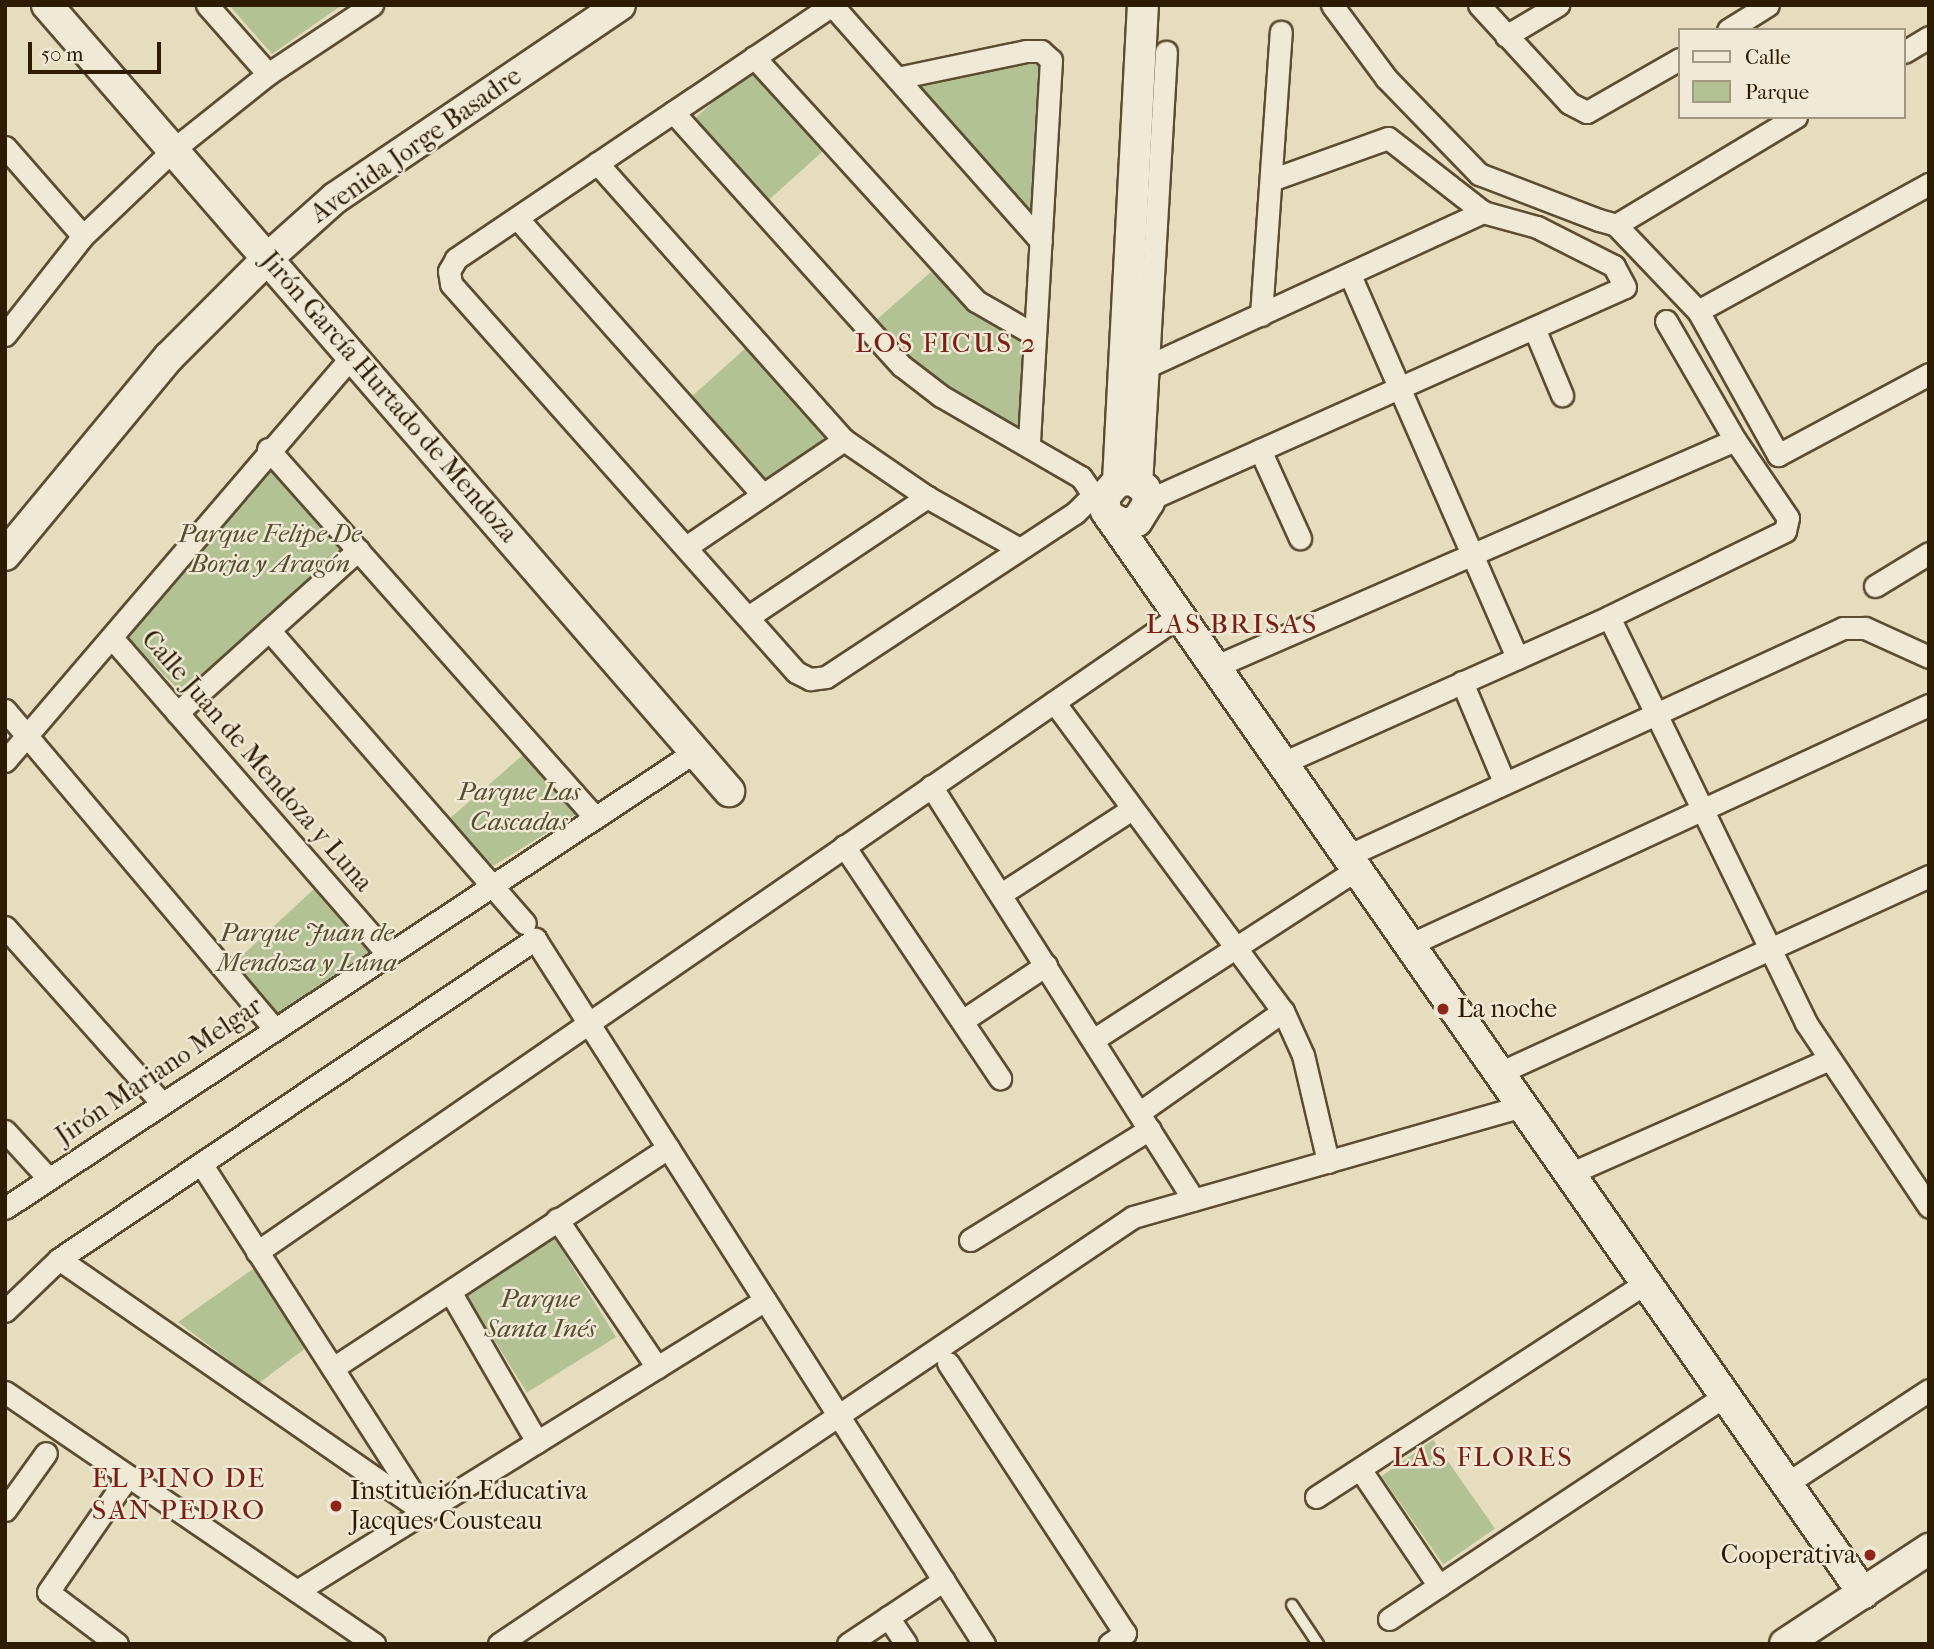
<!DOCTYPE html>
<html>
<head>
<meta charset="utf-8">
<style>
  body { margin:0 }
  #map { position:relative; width:1934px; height:1649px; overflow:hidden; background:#e6ddbe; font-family:"IM FELL French Canon",serif }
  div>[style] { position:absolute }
  .green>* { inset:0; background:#b2c294; transform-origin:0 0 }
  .roads { filter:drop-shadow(2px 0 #5c4c31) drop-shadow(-2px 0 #5c4c31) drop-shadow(0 2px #5c4c31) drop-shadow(0 -2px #5c4c31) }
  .lane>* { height:10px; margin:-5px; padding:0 5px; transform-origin:5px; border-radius:5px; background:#efe9d5 }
  .street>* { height:21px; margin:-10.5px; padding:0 10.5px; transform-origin:10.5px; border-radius:10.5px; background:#efe9d5 }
  .secondary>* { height:30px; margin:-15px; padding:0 15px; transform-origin:15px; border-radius:15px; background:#efe9d5 }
  .dots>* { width:19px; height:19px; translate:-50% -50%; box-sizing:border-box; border:4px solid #efe9d5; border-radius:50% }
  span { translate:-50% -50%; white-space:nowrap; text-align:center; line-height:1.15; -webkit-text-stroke:5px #efe9d5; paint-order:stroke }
  .street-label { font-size:26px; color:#2e1c02 }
  .park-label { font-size:26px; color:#564e2e; font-style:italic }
  .poi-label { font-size:26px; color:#2e1c02 }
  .left { translate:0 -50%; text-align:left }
  .right { translate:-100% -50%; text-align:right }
  .neighbourhood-label { font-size:28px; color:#7a1f14; letter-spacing:2px }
  .frame { position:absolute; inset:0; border:7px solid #2e1c02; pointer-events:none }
  .legend { position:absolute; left:1678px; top:28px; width:228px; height:91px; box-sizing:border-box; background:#efe9d5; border:2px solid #a29781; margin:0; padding:9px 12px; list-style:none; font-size:21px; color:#2e1c02 }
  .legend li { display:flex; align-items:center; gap:14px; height:35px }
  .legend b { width:35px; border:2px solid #a29781 }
  .scale { position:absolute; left:28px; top:42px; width:133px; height:32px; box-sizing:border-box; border:4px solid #2e1c02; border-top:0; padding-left:9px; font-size:21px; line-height:24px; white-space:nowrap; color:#2e1c02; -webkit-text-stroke:5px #efe9d5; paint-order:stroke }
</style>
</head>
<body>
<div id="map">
  <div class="green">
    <i style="clip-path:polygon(229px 5px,342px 5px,272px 54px)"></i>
    <i style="clip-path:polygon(1041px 60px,1032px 215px,916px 85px)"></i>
    <i style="left:752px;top:67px;width:110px;height:83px;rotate:48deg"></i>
    <i style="clip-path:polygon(931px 272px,980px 317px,1028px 340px,1021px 433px,948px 391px,874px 322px)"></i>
    <i style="left:748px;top:346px;width:125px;height:79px;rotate:48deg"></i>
    <i style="clip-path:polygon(270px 463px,345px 553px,185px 696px,125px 636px)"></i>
    <i style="clip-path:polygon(524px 754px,578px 813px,493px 866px,449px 819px)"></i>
    <i style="clip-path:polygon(314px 889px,371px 952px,276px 1016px,234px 963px)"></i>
    <i style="left:553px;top:1236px;width:119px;height:105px;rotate:58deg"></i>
    <i style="clip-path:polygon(256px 1267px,307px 1347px,259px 1383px,178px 1322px)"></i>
    <i style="left:1433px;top:1440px;width:108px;height:63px;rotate:55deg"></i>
  </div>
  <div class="roads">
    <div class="lane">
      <i style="left:1292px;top:1605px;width:47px;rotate:56.3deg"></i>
    </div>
    <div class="street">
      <i style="left:207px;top:5px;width:92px;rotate:48.5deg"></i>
      <i style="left:832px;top:5px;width:454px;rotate:146deg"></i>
      <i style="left:456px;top:259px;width:14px;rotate:120deg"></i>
      <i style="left:449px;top:271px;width:13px;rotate:81deg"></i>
      <i style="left:451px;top:284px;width:519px;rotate:48.36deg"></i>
      <i style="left:796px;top:672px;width:16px;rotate:27deg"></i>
      <i style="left:810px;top:679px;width:16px;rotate:-7deg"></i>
      <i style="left:826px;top:677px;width:298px;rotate:-33.4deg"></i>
      <i style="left:1075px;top:513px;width:25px;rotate:-45deg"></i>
      <i style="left:832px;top:5px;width:315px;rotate:48.5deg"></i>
      <i style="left:1332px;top:5px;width:91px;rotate:53.5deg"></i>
      <i style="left:1386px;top:78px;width:134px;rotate:45.9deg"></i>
      <i style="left:1479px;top:174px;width:129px;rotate:21deg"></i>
      <i style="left:1599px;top:220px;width:18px;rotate:16deg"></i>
      <i style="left:1616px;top:225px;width:210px;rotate:-31deg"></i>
      <i style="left:1479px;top:5px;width:133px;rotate:47.4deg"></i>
      <i style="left:1569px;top:103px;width:20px;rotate:27deg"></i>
      <i style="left:1587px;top:112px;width:107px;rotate:-29.7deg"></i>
      <i style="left:1728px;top:30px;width:47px;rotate:-32deg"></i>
      <i style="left:1506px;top:36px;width:61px;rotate:-30.8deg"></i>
      <i style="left:1904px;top:52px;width:29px;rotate:-31deg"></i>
      <i style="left:754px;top:57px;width:330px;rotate:47.7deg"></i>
      <i style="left:976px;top:301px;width:68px;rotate:30deg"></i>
      <i style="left:897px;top:78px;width:132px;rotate:-11.8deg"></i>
      <i style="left:1026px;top:51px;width:15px"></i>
      <i style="left:1041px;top:51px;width:13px;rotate:42deg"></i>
      <i style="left:1051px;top:60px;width:387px;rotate:93.3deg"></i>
      <i style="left:673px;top:112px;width:342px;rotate:48deg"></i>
      <i style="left:902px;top:366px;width:49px;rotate:37.6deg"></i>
      <i style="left:941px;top:396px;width:162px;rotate:30.1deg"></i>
      <i style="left:1081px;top:477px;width:22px;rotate:56deg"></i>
      <i style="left:5px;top:147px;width:118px;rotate:48.8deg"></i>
      <i style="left:597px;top:163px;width:371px;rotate:48.3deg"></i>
      <i style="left:844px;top:440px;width:101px;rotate:34.5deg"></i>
      <i style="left:927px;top:497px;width:104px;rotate:29.3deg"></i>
      <i style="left:517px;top:218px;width:370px;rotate:48.4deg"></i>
      <i style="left:1616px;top:225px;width:119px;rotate:46.4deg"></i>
      <i style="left:1698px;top:311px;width:165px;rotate:60.9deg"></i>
      <i style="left:1778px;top:455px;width:171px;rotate:-28.2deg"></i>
      <i style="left:1350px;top:275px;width:418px;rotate:66.4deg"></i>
      <i style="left:1698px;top:311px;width:264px;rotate:-28.8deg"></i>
      <i style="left:1261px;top:315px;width:284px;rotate:-86deg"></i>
      <i style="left:1666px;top:321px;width:138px;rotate:59.9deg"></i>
      <i style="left:1534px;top:328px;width:73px;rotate:67.3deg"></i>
      <i style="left:5px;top:335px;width:126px;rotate:-51.8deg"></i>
      <i style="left:83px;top:236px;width:126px;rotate:-43.7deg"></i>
      <i style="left:174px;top:149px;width:120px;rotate:-38.6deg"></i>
      <i style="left:268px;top:74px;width:125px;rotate:-33.6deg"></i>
      <i style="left:1148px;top:366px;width:369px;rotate:-24.7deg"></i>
      <i style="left:268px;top:449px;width:492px;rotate:48.4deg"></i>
      <i style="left:1260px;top:450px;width:97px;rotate:65.6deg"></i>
      <i style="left:1141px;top:485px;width:434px;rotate:-86.7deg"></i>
      <i style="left:1148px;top:500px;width:522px;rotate:-24.06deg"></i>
      <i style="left:1625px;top:287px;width:24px;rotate:-118deg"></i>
      <i style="left:1614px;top:266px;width:86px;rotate:-153.1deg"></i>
      <i style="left:1537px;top:227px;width:56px;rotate:-164.5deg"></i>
      <i style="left:1483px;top:212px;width:120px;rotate:-142.1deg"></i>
      <i style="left:1388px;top:138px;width:124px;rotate:160.3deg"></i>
      <i style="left:686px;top:547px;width:191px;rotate:-34.1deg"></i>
      <i style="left:1875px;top:586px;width:63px;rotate:-31.4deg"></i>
      <i style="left:748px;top:617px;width:216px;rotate:-33.8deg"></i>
      <i style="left:1609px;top:617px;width:451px;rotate:64.1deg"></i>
      <i style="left:1806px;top:1023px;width:221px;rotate:56.2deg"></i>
      <i style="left:269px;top:630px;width:389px;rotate:48.9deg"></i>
      <i style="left:112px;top:638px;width:420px;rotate:48.9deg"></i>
      <i style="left:1214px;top:667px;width:568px;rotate:-23.54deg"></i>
      <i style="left:1735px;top:440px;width:94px;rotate:55.8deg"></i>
      <i style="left:1788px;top:518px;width:13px;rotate:103deg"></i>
      <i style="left:1785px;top:531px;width:196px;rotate:154deg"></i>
      <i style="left:1609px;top:617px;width:358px;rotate:155.9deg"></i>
      <i style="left:1462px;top:682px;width:108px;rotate:67.2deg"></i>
      <i style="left:1054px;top:702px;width:385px;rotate:53.5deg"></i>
      <i style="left:1283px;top:1011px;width:48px;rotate:65.6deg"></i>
      <i style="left:1303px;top:1055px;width:110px;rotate:76.8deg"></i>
      <i style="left:5px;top:710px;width:417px;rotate:49.8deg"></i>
      <i style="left:177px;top:713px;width:244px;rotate:-42deg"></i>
      <i style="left:5px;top:761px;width:533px;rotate:-49.41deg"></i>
      <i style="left:931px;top:786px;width:490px;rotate:57.6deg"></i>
      <i style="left:844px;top:846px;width:280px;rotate:56.1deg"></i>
      <i style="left:1347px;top:856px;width:546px;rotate:-24.69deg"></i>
      <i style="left:1843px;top:628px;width:22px"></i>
      <i style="left:1865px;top:628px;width:70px;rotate:24.4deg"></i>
      <i style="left:1001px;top:894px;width:156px;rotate:-33deg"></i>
      <i style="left:5px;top:927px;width:236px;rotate:48.3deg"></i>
      <i style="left:1409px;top:945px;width:573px;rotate:-24.78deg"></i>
      <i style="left:962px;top:1021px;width:101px;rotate:-33.7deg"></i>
      <i style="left:1093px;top:1040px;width:313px;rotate:-32.9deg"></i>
      <i style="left:1499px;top:1073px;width:473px;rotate:-24.6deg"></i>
      <i style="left:1140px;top:1112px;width:175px;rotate:-35.2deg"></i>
      <i style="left:5px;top:1131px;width:65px;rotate:47.5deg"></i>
      <i style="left:202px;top:1165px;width:400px;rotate:57.3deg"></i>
      <i style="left:1569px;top:1174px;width:285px;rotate:-23.8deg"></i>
      <i style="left:5px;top:1208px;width:828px;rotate:-33.48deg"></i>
      <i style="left:557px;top:1219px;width:179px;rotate:56deg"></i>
      <i style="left:970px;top:1240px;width:211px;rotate:-31.7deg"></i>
      <i style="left:257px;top:1252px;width:1120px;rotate:-34.6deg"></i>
      <i style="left:59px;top:1259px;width:444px;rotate:34.7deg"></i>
      <i style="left:451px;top:1293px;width:172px;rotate:60deg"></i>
      <i style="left:5px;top:1311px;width:75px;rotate:-43.9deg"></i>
      <i style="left:59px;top:1259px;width:574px;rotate:-33.91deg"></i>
      <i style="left:535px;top:939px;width:836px;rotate:57.51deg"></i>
      <i style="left:948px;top:1363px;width:323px;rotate:56.8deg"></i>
      <i style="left:1125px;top:1633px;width:19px;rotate:145deg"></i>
      <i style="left:333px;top:1368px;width:401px;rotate:-33.3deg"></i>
      <i style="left:5px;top:1392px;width:447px;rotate:34.3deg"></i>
      <i style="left:1360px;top:1469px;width:141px;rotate:56deg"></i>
      <i style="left:1786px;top:1484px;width:171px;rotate:-33.3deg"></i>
      <i style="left:1316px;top:1497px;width:393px;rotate:-33deg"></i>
      <i style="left:5px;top:1510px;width:70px;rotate:-54.3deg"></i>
      <i style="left:297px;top:1591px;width:551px;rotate:-31.87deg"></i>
      <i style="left:888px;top:1617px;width:32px;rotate:56deg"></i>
      <i style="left:1389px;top:1619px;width:403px;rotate:-33.6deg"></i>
      <i style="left:117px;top:1644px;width:86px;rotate:-143deg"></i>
      <i style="left:48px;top:1592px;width:141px;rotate:-55.4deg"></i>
      <i style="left:499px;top:1644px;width:764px;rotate:-33.96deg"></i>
      <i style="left:1133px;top:1217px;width:405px;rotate:-15.9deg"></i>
      <i style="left:848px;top:1644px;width:115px;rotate:-33.7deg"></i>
    </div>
    <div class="secondary">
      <i style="left:47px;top:5px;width:1041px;rotate:49.05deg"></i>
      <i style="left:1118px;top:481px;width:477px;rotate:-87deg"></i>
      <i style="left:1110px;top:517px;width:15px;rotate:28deg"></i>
      <i style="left:1123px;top:524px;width:14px;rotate:-12deg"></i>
      <i style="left:1137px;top:521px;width:22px;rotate:-58deg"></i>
      <i style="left:1149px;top:502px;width:14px;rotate:-107deg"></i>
      <i style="left:1145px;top:489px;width:15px;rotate:-143deg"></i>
      <i style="left:1133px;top:480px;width:15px;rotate:176deg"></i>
      <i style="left:1118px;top:481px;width:21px;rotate:131deg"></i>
      <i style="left:1104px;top:497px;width:14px;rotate:82deg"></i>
      <i style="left:1106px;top:511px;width:1321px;rotate:55.02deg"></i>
      <i style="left:5px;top:555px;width:257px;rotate:-50.4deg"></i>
      <i style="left:169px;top:357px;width:141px;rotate:-45deg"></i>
      <i style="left:269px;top:257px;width:89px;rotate:-41.8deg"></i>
      <i style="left:335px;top:198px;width:344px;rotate:-34.1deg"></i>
      <i style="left:1785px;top:1644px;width:173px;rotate:-33.4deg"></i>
    </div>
  </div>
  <div class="dots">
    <i style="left:1443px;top:1009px;background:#8f2418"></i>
    <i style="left:336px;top:1506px;background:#8f2418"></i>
    <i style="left:1870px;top:1555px;background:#8f2418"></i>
  </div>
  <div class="street-label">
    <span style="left:416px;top:145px;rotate:-35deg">Avenida Jorge Basadre</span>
    <span style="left:389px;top:397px;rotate:49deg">Jirón García Hurtado de Mendoza</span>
    <span style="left:257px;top:761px;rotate:49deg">Calle Juan de Mendoza y Luna</span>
    <span style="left:159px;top:1071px;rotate:-34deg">Jirón Mariano Melgar</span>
  </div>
  <div class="park-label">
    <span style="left:270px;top:549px">Parque Felipe De<br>Borja y Aragón</span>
    <span style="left:519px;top:807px">Parque Las<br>Cascadas</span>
    <span style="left:307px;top:948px">Parque Juan de<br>Mendoza y Luna</span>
    <span style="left:540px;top:1314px">Parque<br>Santa Inés</span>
  </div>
  <div class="poi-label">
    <span class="left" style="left:1457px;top:1009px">La noche</span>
    <span class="left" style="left:350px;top:1506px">Institución Educativa<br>Jacques Cousteau</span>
    <span class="right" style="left:1856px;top:1555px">Cooperativa</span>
  </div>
  <div class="neighbourhood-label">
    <span style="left:946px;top:343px">LOS FICUS 2</span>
    <span style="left:1232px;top:624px">LAS BRISAS</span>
    <span style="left:1483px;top:1457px">LAS FLORES</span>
    <span style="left:179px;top:1494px">EL PINO DE<br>SAN PEDRO</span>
  </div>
  <div class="frame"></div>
  <ul class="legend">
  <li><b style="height:9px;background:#efe9d5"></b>Calle</li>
  <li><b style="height:19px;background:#b2c294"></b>Parque</li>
  </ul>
  <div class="scale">50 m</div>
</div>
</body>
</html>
